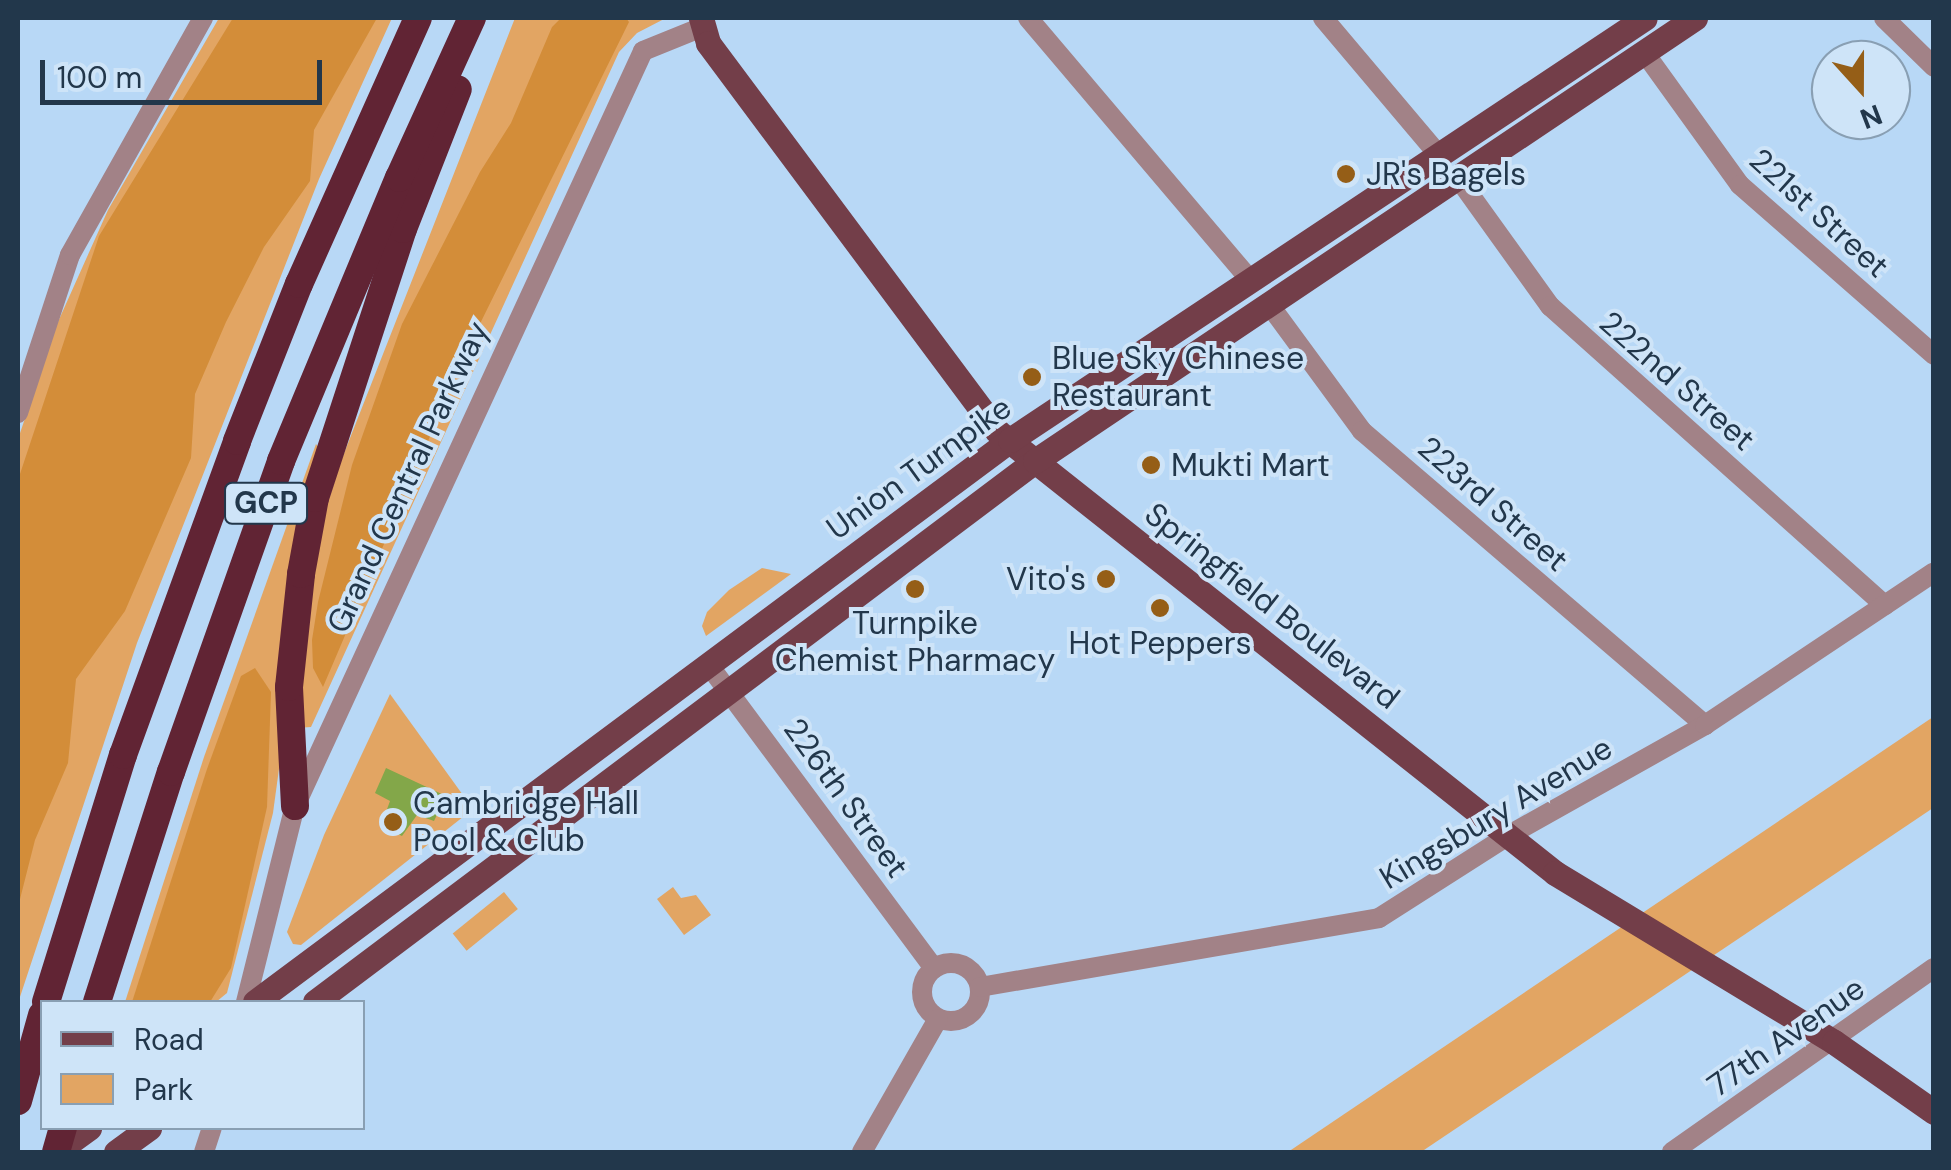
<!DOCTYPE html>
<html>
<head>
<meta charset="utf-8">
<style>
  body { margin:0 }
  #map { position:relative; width:1951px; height:1170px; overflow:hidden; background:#b8d8f6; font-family:"DM Sans",sans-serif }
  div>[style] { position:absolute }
  .green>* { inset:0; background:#e2a563; transform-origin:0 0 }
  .forest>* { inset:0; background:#d38d39 }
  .water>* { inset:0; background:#83a749 }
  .minor>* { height:20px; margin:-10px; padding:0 10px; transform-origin:10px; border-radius:10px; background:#a28287 }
  .minor>.ring { margin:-10px; padding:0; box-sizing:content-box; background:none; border:20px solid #a28287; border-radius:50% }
  .major>* { height:25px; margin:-12.5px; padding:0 12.5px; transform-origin:12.5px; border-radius:12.5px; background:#733e49 }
  .highway>* { height:28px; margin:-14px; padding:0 14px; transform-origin:14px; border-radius:14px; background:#612434 }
  .highway-bridge>* { height:28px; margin:-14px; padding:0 14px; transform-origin:14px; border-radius:14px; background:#612434 }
  .dots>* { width:28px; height:28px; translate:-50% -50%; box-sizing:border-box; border:5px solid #cee4f8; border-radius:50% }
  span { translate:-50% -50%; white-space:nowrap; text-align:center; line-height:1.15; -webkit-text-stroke:8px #cee4f8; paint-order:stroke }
  .shield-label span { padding:2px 8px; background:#cee4f8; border:2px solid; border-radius:8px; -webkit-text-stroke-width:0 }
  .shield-label { font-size:30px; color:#22374b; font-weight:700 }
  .poi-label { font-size:32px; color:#22374b }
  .left { translate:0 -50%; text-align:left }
  .right { translate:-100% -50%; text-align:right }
  .street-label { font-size:32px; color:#22374b }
  .frame { position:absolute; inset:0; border:20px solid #22374b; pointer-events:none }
  .legend { position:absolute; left:40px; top:1000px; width:325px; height:130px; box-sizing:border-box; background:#cee4f8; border:2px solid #899fb3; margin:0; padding:12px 18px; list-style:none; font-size:30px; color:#22374b }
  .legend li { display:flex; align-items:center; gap:20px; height:50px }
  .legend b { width:50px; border:2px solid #899fb3 }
  .north { position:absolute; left:1811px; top:40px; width:100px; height:100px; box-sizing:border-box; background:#cee4f8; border:2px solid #899fb3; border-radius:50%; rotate:159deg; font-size:28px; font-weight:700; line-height:40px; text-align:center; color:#22374b }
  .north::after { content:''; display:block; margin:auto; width:35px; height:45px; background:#955e17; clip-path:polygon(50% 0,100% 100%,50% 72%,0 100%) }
  .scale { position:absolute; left:40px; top:60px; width:282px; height:45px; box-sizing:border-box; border:5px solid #22374b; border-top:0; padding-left:12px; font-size:30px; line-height:35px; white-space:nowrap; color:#22374b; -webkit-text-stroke:8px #cee4f8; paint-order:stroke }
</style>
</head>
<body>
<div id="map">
  <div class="green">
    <i style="clip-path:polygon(219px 18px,392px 18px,319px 179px,137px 643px,18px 1003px,18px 439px,57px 324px,108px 210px)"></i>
    <i style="clip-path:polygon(515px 18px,666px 18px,637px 33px,619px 52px,311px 727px,297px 728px,314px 546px,341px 461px)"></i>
    <i style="clip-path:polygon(316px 444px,322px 453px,273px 813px,227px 993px,216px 1002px,125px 1002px,204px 757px)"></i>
    <i style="clip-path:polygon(762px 568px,791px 574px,706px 636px,702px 626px,707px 612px,729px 590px)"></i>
    <i style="clip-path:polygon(390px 694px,473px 809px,301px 945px,293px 944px,287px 932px,324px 835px)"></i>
    <i style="clip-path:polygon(1933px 717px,1933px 808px,1421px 1152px,1288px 1152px)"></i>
    <i style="clip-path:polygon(673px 887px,681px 898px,696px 895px,711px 915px,684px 935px,657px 899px)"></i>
    <i style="left:504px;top:892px;width:22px;height:66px;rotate:51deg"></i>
  </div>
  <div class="forest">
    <i style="clip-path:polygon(233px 18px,377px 18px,314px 130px,310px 181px,264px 247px,226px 322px,195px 394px,191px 458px,125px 611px,76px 679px,68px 763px,35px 840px,18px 907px,18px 480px,99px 236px)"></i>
    <i style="clip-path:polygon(561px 18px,626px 18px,629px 22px,466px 352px,323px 687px,313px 668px,312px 640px,318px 602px,352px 465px,402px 324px,480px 172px,511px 123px,552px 27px)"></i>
    <i style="clip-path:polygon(255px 668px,271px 692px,267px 807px,231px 968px,210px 1002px,132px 1002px,207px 769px,241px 676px)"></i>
  </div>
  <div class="water">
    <i style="clip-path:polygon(386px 768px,446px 796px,434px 821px,417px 815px,402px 836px,381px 826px,390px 801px,375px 793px)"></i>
  </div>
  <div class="minor">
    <i style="left:1028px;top:18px;width:342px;rotate:49.7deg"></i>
    <i style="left:1323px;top:18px;width:177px;rotate:49.8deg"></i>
    <i style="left:1884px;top:18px;width:70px;rotate:44.4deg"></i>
    <i style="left:1644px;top:52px;width:164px;rotate:54.2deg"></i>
    <i style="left:1740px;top:185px;width:258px;rotate:41.2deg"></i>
    <i style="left:1458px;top:178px;width:158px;rotate:54.3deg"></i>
    <i style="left:1550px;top:306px;width:449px;rotate:41.8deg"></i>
    <i style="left:1268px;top:303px;width:159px;rotate:53.7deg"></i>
    <i style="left:1362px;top:431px;width:452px;rotate:40.6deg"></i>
    <i style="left:18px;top:413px;width:166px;rotate:-71.8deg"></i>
    <i style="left:70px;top:255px;width:272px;rotate:-60.7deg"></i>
    <i style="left:708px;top:664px;width:379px;rotate:53.4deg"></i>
    <i class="ring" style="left:922px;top:963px;width:38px;height:38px"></i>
    <i style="left:980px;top:987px;width:405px;rotate:-9.8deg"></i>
    <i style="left:1379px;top:918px;width:156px;rotate:-32.5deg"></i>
    <i style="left:1511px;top:834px;width:223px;rotate:-29.3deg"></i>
    <i style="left:1705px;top:725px;width:275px;rotate:-33.7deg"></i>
    <i style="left:246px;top:1002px;width:202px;rotate:-76deg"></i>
    <i style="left:295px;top:806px;width:831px;rotate:-65.25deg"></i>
    <i style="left:643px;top:51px;width:64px;rotate:-22.1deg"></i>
    <i style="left:204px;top:1152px;width:25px;rotate:-72deg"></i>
    <i style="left:862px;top:1152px;width:153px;rotate:-60.3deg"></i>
    <i style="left:1672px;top:1152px;width:320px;rotate:-35.1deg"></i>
  </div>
  <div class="major">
    <i style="left:701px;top:18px;width:26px;rotate:74deg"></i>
    <i style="left:708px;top:43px;width:484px;rotate:53.3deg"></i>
    <i style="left:997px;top:431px;width:712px;rotate:38.38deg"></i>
    <i style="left:1555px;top:873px;width:326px;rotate:31.2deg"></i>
    <i style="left:1834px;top:1042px;width:122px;rotate:35deg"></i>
    <i style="left:255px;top:1002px;width:941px;rotate:-36.66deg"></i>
    <i style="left:1010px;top:440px;width:762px;rotate:-33.61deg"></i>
    <i style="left:315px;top:1002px;width:901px;rotate:-36.92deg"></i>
    <i style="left:1035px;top:461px;width:795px;rotate:-33.87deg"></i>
    <i style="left:56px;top:1152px;width:41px;rotate:-36deg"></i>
    <i style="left:116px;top:1152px;width:41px;rotate:-36deg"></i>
  </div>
  <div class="highway">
    <i style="left:295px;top:806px;width:119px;rotate:-92.9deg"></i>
    <i style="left:289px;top:687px;width:114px;rotate:-83.9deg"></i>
    <i style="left:301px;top:574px;width:77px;rotate:-79.6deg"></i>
    <i style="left:315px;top:498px;width:283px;rotate:-71.9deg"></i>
    <i style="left:403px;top:229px;width:150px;rotate:-68.6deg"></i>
    <i style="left:46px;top:1002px;width:259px;rotate:-72.7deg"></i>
    <i style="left:123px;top:755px;width:334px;rotate:-70deg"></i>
    <i style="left:237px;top:441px;width:169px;rotate:-68.5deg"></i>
    <i style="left:299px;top:284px;width:291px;rotate:-65.9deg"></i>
    <i style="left:97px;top:1002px;width:242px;rotate:-72.2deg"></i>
    <i style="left:171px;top:772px;width:330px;rotate:-70.5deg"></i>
    <i style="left:281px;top:461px;width:307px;rotate:-67.4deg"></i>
    <i style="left:399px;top:178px;width:176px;rotate:-65.5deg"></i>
    <i style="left:18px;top:1101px;width:89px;rotate:-74.4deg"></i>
  </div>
  <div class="highway-bridge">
    <i style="left:56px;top:1152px;width:25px;rotate:-74deg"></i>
  </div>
  <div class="dots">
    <i style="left:1346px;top:174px;background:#955e17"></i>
    <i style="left:1032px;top:377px;background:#955e17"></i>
    <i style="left:1151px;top:465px;background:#955e17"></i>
    <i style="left:1106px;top:579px;background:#955e17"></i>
    <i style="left:915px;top:589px;background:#955e17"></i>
    <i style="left:1160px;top:608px;background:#955e17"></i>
    <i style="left:393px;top:822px;background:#955e17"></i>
  </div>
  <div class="shield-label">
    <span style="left:266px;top:503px">GCP</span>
  </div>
  <div class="poi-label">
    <span class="left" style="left:1366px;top:174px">JR's Bagels</span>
    <span class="left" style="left:1052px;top:377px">Blue Sky Chinese<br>Restaurant</span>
    <span class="left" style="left:1171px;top:465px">Mukti Mart</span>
    <span class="right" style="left:1086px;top:579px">Vito's</span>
    <span style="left:915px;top:642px">Turnpike<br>Chemist Pharmacy</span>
    <span style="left:1160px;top:643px">Hot Peppers</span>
    <span class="left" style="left:413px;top:822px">Cambridge Hall<br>Pool &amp; Club</span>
  </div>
  <div class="street-label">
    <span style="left:1819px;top:213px;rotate:42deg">221st Street</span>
    <span style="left:1677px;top:381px;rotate:41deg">222nd Street</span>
    <span style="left:919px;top:468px;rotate:-36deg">Union Turnpike</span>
    <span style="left:408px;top:477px;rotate:-65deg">Grand Central Parkway</span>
    <span style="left:1493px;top:504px;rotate:41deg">223rd Street</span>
    <span style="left:1272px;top:606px;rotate:38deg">Springfield Boulevard</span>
    <span style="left:846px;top:798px;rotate:54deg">226th Street</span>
    <span style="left:1496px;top:813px;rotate:-31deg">Kingsbury Avenue</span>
    <span style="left:1786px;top:1037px;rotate:-35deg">77th Avenue</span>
  </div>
  <div class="frame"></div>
  <ul class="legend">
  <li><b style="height:12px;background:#733e49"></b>Road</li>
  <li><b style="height:28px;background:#e2a563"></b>Park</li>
  </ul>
  <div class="north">N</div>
  <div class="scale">100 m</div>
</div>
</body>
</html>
